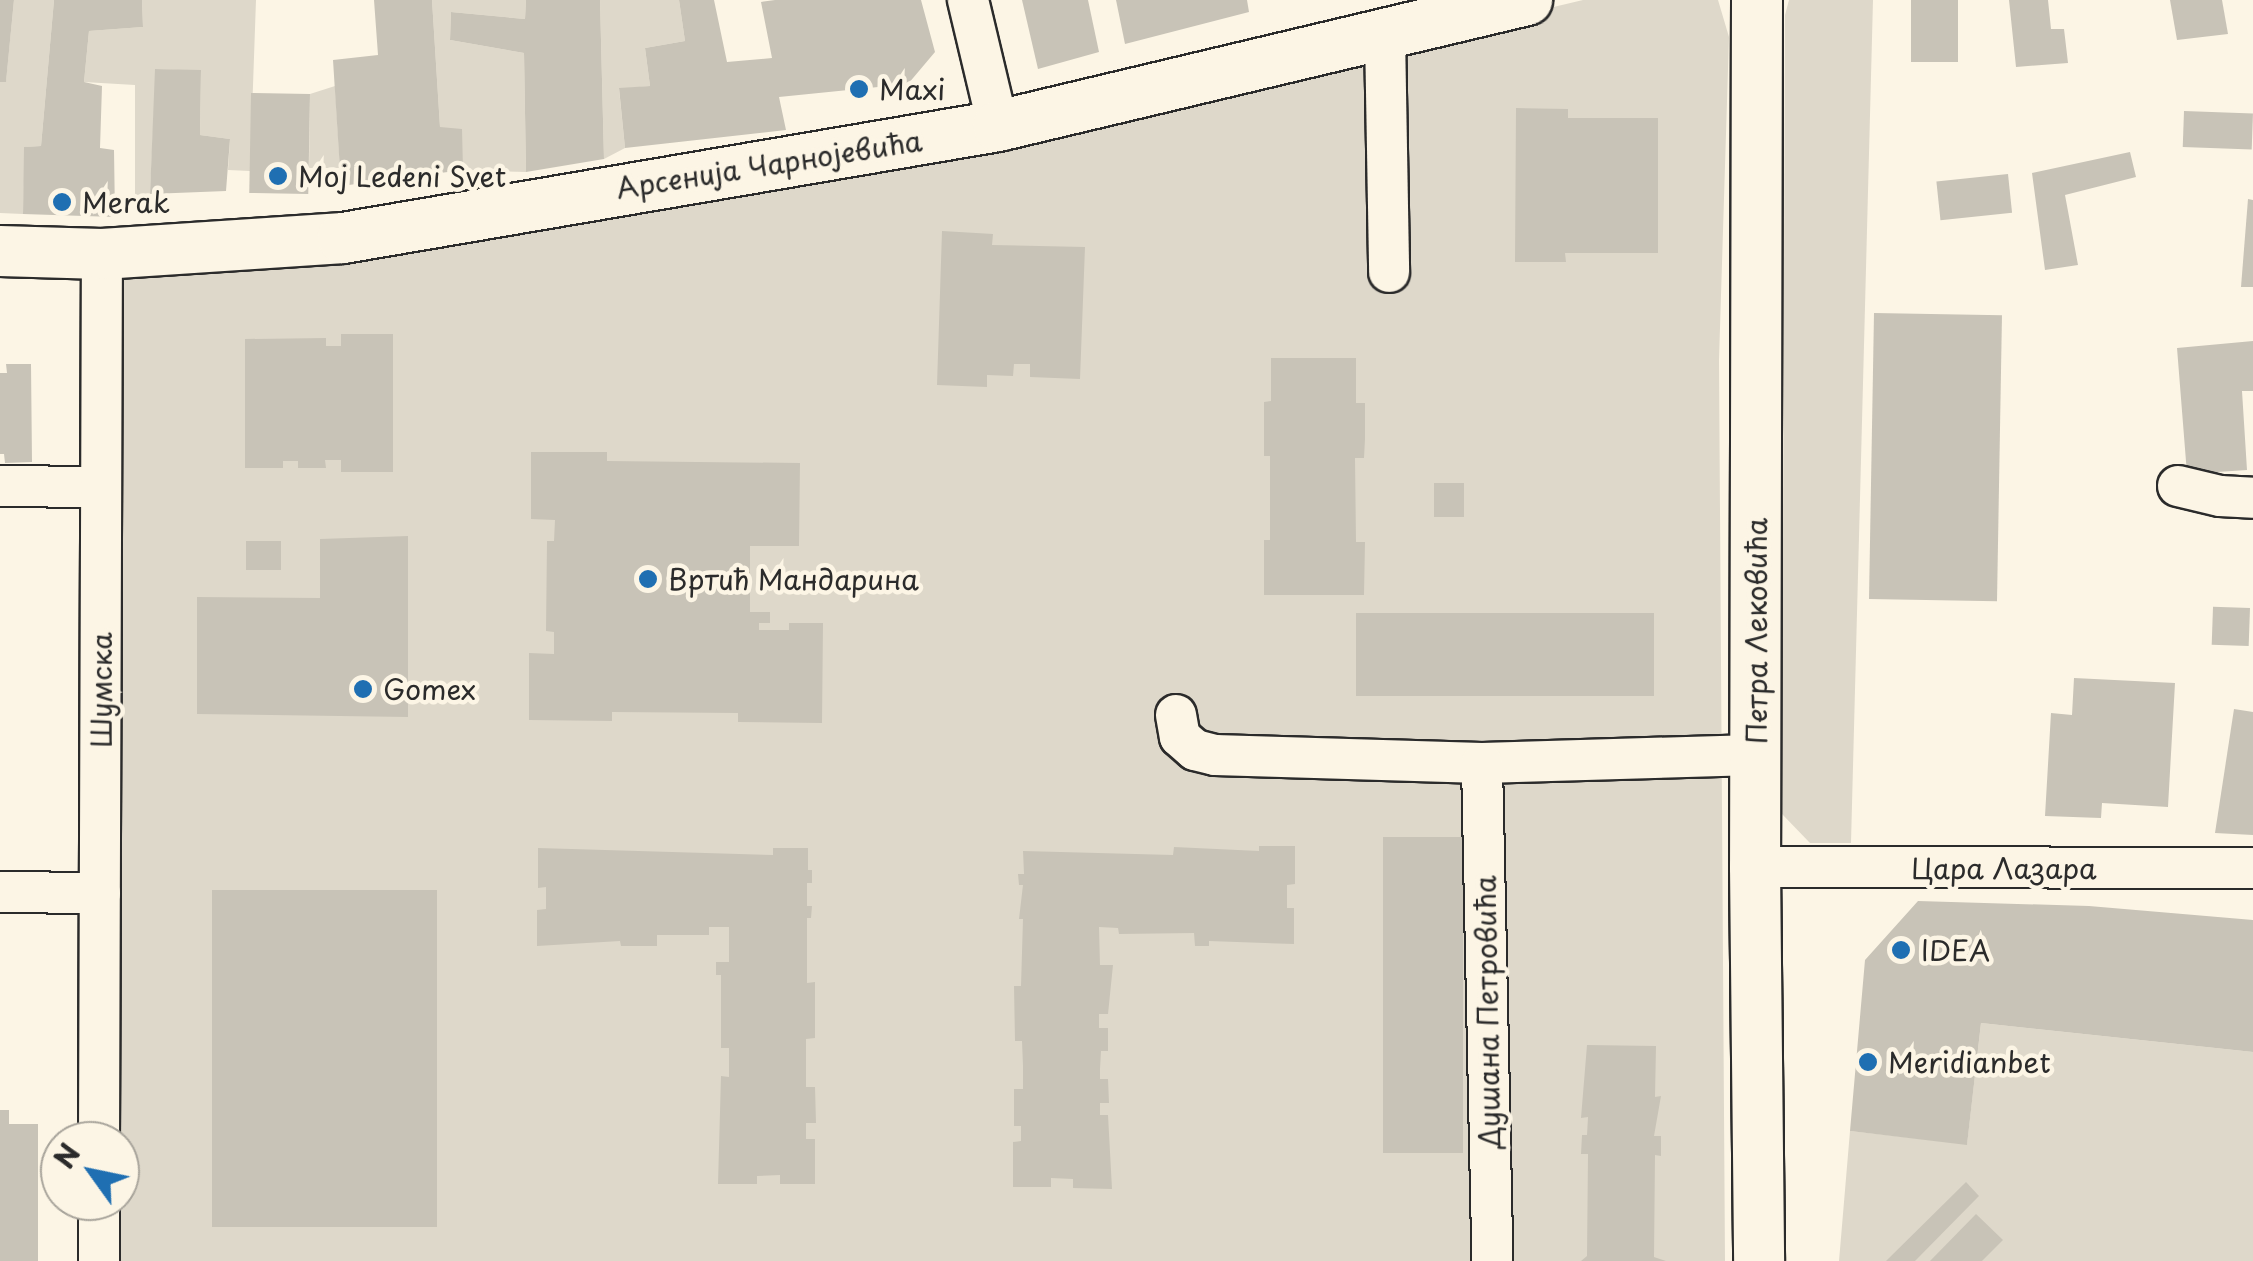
<!DOCTYPE html>
<html>
<head>
<meta charset="utf-8">
<style>
  body { margin:0 }
  #map { position:relative; width:2253px; height:1261px; overflow:hidden; background:#fcf5e5; font-family:"Playpen Sans",sans-serif }
  div>[style] { position:absolute }
  .green>* { inset:0; background:#ded8ca }
  .building>* { inset:0; background:#c8c3b7; transform-origin:0 0 }
  .roads { filter:drop-shadow(2px 0 #2b2b2b) drop-shadow(-2px 0 #2b2b2b) drop-shadow(0 2px #2b2b2b) drop-shadow(0 -2px #2b2b2b) }
  .minor>* { height:40px; margin:-20px; padding:0 20px; transform-origin:20px; border-radius:20px; background:#fcf5e5 }
  .tertiary>* { height:50px; margin:-25px; padding:0 25px; transform-origin:25px; border-radius:25px; background:#fcf5e5 }
  .dots>* { width:28px; height:28px; translate:-50% -50%; box-sizing:border-box; border:5px solid #fcf5e5; border-radius:50% }
  span { translate:-50% -50%; white-space:nowrap; text-align:center; line-height:1.15; -webkit-text-stroke:9px #fcf5e5; paint-order:stroke }
  .poi-label { font-size:28px; color:#2b2b2b }
  .left { translate:0 -50%; text-align:left }
  .street-label { font-size:28px; color:#2b2b2b }
  .north { position:absolute; left:40px; top:1121px; width:100px; height:100px; box-sizing:border-box; background:#fcf5e5; border:2px solid #a8a49b; border-radius:50%; rotate:303deg; font-size:28px; font-weight:700; line-height:40px; text-align:center; color:#2b2b2b }
  .north::after { content:''; display:block; margin:auto; width:35px; height:45px; background:#1f6fb2; clip-path:polygon(50% 0,100% 100%,50% 72%,0 100%) }
</style>
</head>
<body>
<div id="map">
  <div class="green">
    <i style="clip-path:polygon(14px 0,54px 0,41px 146px,25px 147px,23px 214px,0 213px,0 82px,6px 81px)"></i>
    <i style="clip-path:polygon(142px 0,256px 0,250px 171px,228px 170px,230px 139px,200px 135px,201px 71px,156px 69px,150px 194px,135px 196px,135px 85px,84px 82px,89px 31px,143px 27px)"></i>
    <i style="clip-path:polygon(432px 0,526px 0,525px 19px,451px 12px,450px 40px,524px 53px,526px 172px,463px 170px,440px 127px)"></i>
    <i style="clip-path:polygon(600px 0,679px 0,685px 41px,645px 48px,650px 86px,619px 89px,625px 148px,604px 159px)"></i>
    <i style="clip-path:polygon(1583px 0,1718px 0,1729px 37px,1719px 360px,1725px 1261px,112px 1261px,113px 1201px,120px 1201px,120px 1141px,114px 1141px,113px 264px,1373px 50px)"></i>
    <i style="clip-path:polygon(1789px 0,1873px 0,1851px 843px,1810px 843px,1782px 814px,1785px 15px)"></i>
    <i style="clip-path:polygon(335px 86px,340px 168px,309px 168px,310px 94px)"></i>
    <i style="clip-path:polygon(1981px 1023px,2253px 1052px,2253px 1261px,1839px 1261px,1850px 1131px,1967px 1144px)"></i>
  </div>
  <div class="building">
    <i style="clip-path:polygon(0 0,14px 0,6px 82px,0 82px)"></i>
    <i style="clip-path:polygon(54px 0,142px 0,143px 27px,89px 31px,84px 82px,102px 86px,100px 148px,114px 150px,115px 217px,23px 214px,24px 147px,41px 146px)"></i>
    <i style="clip-path:polygon(374px 0,432px 0,440px 127px,462px 129px,463px 170px,341px 186px,333px 60px,378px 55px)"></i>
    <i style="clip-path:polygon(526px 0,600px 0,604px 159px,526px 172px,524px 53px,450px 40px,451px 12px,525px 19px)"></i>
    <i style="clip-path:polygon(679px 0,714px 0,727px 62px,772px 58px,761px 2px,775px 0,921px 0,935px 52px,908px 84px,779px 97px,786px 130px,625px 148px,619px 88px,650px 86px,645px 48px,685px 41px)"></i>
    <i style="clip-path:polygon(1022px 0,1088px 0,1099px 52px,1038px 69px)"></i>
    <i style="clip-path:polygon(1116px 0,1247px 0,1249px 12px,1125px 44px)"></i>
    <i style="left:1911px;top:0;width:47px;height:62px"></i>
    <i style="clip-path:polygon(2009px 0,2048px 0,2051px 29px,2064px 29px,2068px 63px,2016px 67px)"></i>
    <i style="clip-path:polygon(2170px 0,2222px 0,2228px 34px,2177px 40px)"></i>
    <i style="clip-path:polygon(155px 69px,201px 70px,200px 135px,230px 139px,226px 191px,150px 194px)"></i>
    <i style="left:310px;top:94px;width:100px;height:59px;rotate:91deg"></i>
    <i style="clip-path:polygon(1516px 108px,1568px 109px,1568px 118px,1658px 118px,1658px 253px,1565px 253px,1566px 262px,1515px 262px)"></i>
    <i style="left:2184px;top:111px;width:69px;height:36px;rotate:2deg"></i>
    <i style="clip-path:polygon(2130px 152px,2136px 177px,2065px 195px,2078px 265px,2045px 270px,2032px 173px)"></i>
    <i style="left:2008px;top:174px;width:39px;height:72px;rotate:84deg"></i>
    <i style="clip-path:polygon(2248px 199px,2253px 200px,2253px 287px,2241px 287px)"></i>
    <i style="clip-path:polygon(942px 231px,993px 234px,992px 245px,1085px 247px,1080px 379px,1030px 377px,1030px 364px,1014px 364px,1013px 376px,987px 375px,987px 387px,937px 385px)"></i>
    <i style="left:1874px;top:313px;width:128px;height:286px;rotate:1deg"></i>
    <i style="clip-path:polygon(341px 334px,393px 334px,393px 472px,341px 472px,341px 460px,325px 460px,326px 468px,298px 468px,298px 461px,283px 461px,283px 468px,245px 468px,245px 339px,326px 338px,326px 346px,341px 346px)"></i>
    <i style="clip-path:polygon(2253px 341px,2253px 391px,2242px 391px,2247px 470px,2187px 474px,2177px 348px)"></i>
    <i style="clip-path:polygon(1271px 358px,1356px 358px,1356px 403px,1365px 403px,1365px 439px,1364px 458px,1355px 458px,1356px 542px,1365px 542px,1364px 595px,1264px 595px,1264px 540px,1270px 540px,1270px 456px,1264px 456px,1264px 402px,1271px 401px)"></i>
    <i style="clip-path:polygon(6px 364px,31px 364px,32px 462px,5px 463px,4px 454px,0 454px,0 373px,7px 373px)"></i>
    <i style="clip-path:polygon(531px 452px,607px 452px,607px 461px,800px 463px,799px 546px,750px 546px,750px 612px,770px 612px,770px 623px,759px 623px,759px 630px,789px 630px,789px 623px,823px 623px,822px 723px,738px 722px,738px 713px,612px 712px,612px 721px,529px 720px,529px 653px,554px 654px,554px 632px,546px 631px,547px 541px,554px 541px,555px 520px,531px 519px)"></i>
    <i style="left:1434px;top:483px;width:30px;height:34px"></i>
    <i style="clip-path:polygon(408px 536px,408px 717px,197px 714px,197px 597px,320px 598px,320px 539px)"></i>
    <i style="left:246px;top:541px;width:35px;height:29px"></i>
    <i style="left:2250px;top:608px;width:38px;height:37px;rotate:92deg"></i>
    <i style="left:1356px;top:613px;width:298px;height:83px"></i>
    <i style="clip-path:polygon(2074px 678px,2175px 683px,2168px 807px,2102px 803px,2101px 818px,2045px 816px,2051px 713px,2072px 715px)"></i>
    <i style="clip-path:polygon(2234px 709px,2253px 712px,2253px 835px,2215px 833px)"></i>
    <i style="left:1463px;top:837px;width:316px;height:80px;rotate:90deg"></i>
    <i style="clip-path:polygon(1259px 846px,1295px 846px,1295px 884px,1287px 885px,1287px 908px,1294px 908px,1294px 944px,1209px 941px,1209px 946px,1195px 946px,1194px 933px,1119px 934px,1118px 928px,1099px 927px,1100px 965px,1113px 965px,1108px 1014px,1099px 1014px,1099px 1028px,1108px 1028px,1108px 1051px,1101px 1051px,1100px 1069px,1100px 1079px,1108px 1079px,1109px 1103px,1100px 1103px,1100px 1115px,1108px 1115px,1112px 1189px,1073px 1188px,1073px 1179px,1051px 1178px,1051px 1187px,1013px 1187px,1013px 1142px,1021px 1141px,1021px 1126px,1014px 1126px,1014px 1089px,1023px 1089px,1023px 1066px,1022px 1041px,1015px 1041px,1014px 986px,1021px 986px,1023px 919px,1019px 919px,1023px 885px,1019px 885px,1018px 874px,1024px 874px,1023px 851px,1173px 855px,1174px 847px,1259px 851px)"></i>
    <i style="clip-path:polygon(538px 848px,773px 855px,773px 848px,808px 848px,808px 870px,812px 870px,812px 883px,807px 883px,807px 906px,812px 906px,811px 918px,807px 918px,807px 983px,815px 982px,815px 1038px,806px 1039px,806px 1087px,815px 1087px,816px 1123px,806px 1123px,806px 1139px,815px 1139px,815px 1184px,780px 1184px,780px 1175px,757px 1176px,757px 1184px,718px 1184px,721px 1076px,729px 1077px,729px 1048px,721px 1048px,721px 975px,716px 975px,716px 962px,729px 962px,729px 927px,709px 927px,709px 935px,657px 935px,657px 946px,621px 946px,620px 941px,537px 946px,537px 910px,546px 909px,546px 887px,538px 888px)"></i>
    <i style="left:212px;top:890px;width:225px;height:337px"></i>
    <i style="clip-path:polygon(1918px 901px,2089px 906px,2253px 920px,2253px 1052px,1981px 1023px,1967px 1145px,1850px 1131px,1865px 960px)"></i>
    <i style="clip-path:polygon(1587px 1045px,1656px 1046px,1655px 1097px,1661px 1096px,1654px 1136px,1661px 1136px,1661px 1156px,1655px 1155px,1654px 1257px,1666px 1261px,1581px 1261px,1587px 1256px,1588px 1154px,1581px 1154px,1582px 1135px,1587px 1135px,1588px 1117px,1581px 1118px)"></i>
    <i style="clip-path:polygon(0 1110px,9px 1110px,9px 1124px,38px 1124px,38px 1261px,0 1261px)"></i>
    <i style="clip-path:polygon(1966px 1182px,1979px 1196px,1915px 1261px,1886px 1261px)"></i>
    <i style="clip-path:polygon(1976px 1214px,2003px 1240px,1982px 1261px,1930px 1261px)"></i>
  </div>
  <div class="roads">
    <div class="minor">
      <i style="left:968px;top:0;width:130px;rotate:76.6deg"></i>
      <i style="left:1385px;top:34px;width:238px;rotate:89deg"></i>
      <i style="left:0;top:486px;width:101px;rotate:0.6deg"></i>
      <i style="left:2178px;top:486px;width:43px;rotate:13.4deg"></i>
      <i style="left:2220px;top:496px;width:33px;rotate:3deg"></i>
      <i style="left:1176px;top:715px;width:22px;rotate:80deg"></i>
      <i style="left:1180px;top:737px;width:20px;rotate:41deg"></i>
      <i style="left:1195px;top:750px;width:21px;rotate:14deg"></i>
      <i style="left:1215px;top:755px;width:267px;rotate:1.7deg"></i>
      <i style="left:1482px;top:763px;width:273px;rotate:-1.7deg"></i>
      <i style="left:1482px;top:763px;width:498px;rotate:88.8deg"></i>
      <i style="left:1755px;top:867px;width:498px;rotate:0.1deg"></i>
      <i style="left:0;top:892px;width:100px;rotate:0.6deg"></i>
      <i style="left:99px;top:1141px;width:887px;rotate:-89.81deg"></i>
      <i style="left:99px;top:1261px;width:60px;rotate:-90deg"></i>
    </div>
    <div class="tertiary">
      <i style="left:1757px;top:0;width:867px;rotate:90.13deg"></i>
      <i style="left:1755px;top:867px;width:394px;rotate:89.4deg"></i>
      <i style="left:0;top:251px;width:102px;rotate:1.7deg"></i>
      <i style="left:102px;top:254px;width:242px;rotate:-3.8deg"></i>
      <i style="left:343px;top:238px;width:665px;rotate:-9.7deg"></i>
      <i style="left:998px;top:126px;width:544px;rotate:-13.4deg"></i>
    </div>
  </div>
  <div class="dots">
    <i style="left:859px;top:89px;background:#1f6fb2"></i>
    <i style="left:278px;top:176px;background:#1f6fb2"></i>
    <i style="left:62px;top:202px;background:#1f6fb2"></i>
    <i style="left:648px;top:579px;background:#1f6fb2"></i>
    <i style="left:363px;top:689px;background:#1f6fb2"></i>
    <i style="left:1901px;top:950px;background:#1f6fb2"></i>
    <i style="left:1868px;top:1062px;background:#1f6fb2"></i>
  </div>
  <div class="poi-label">
    <span class="left" style="left:879px;top:89px">Maxi</span>
    <span class="left" style="left:298px;top:176px">Moj Ledeni Svet</span>
    <span class="left" style="left:82px;top:202px">Merak</span>
    <span class="left" style="left:668px;top:579px">Вртић Мандарина</span>
    <span class="left" style="left:383px;top:689px">Gomex</span>
    <span class="left" style="left:1921px;top:950px">IDEA</span>
    <span class="left" style="left:1888px;top:1062px">Meridianbet</span>
  </div>
  <div class="street-label">
    <span style="left:769px;top:164px;rotate:-9deg">Арсенија Чарнојевића</span>
    <span style="left:1756px;top:631px;rotate:-90deg">Петра Лековића</span>
    <span style="left:101px;top:690px;rotate:-90deg">Шумска</span>
    <span style="left:2004px;top:868px">Цара Лазара</span>
    <span style="left:1487px;top:1012px;rotate:-91deg">Душана Петровића</span>
  </div>
  <div class="north">N</div>
</div>
</body>
</html>
